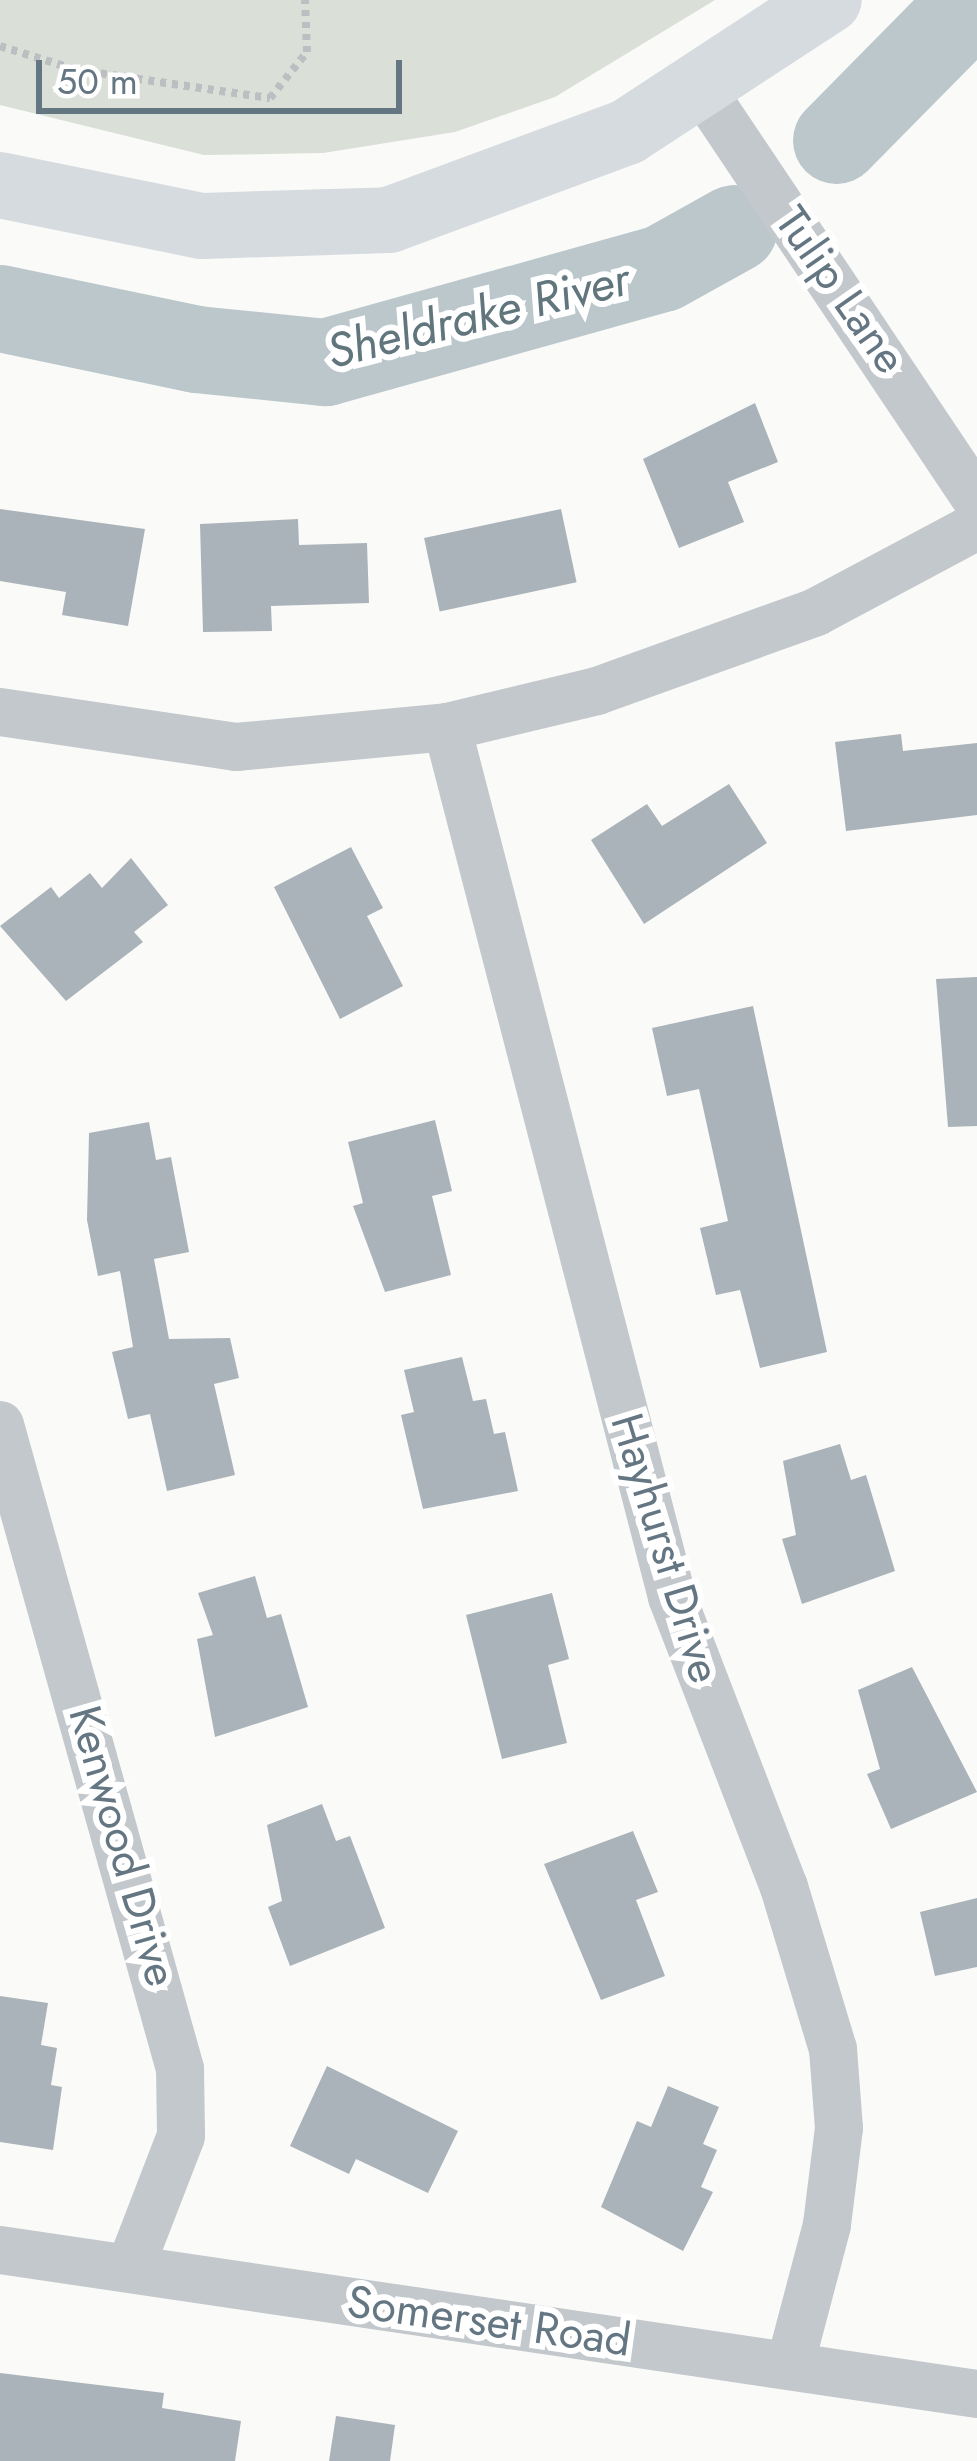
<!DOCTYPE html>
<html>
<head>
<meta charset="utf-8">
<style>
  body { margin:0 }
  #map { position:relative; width:977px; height:2461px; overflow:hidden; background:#fafaf8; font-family:Jost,sans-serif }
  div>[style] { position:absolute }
  .green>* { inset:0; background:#dadfd7 }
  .river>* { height:87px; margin:-43.5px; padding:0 43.5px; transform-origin:43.5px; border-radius:43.5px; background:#bbc7cb }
  .building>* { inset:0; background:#aab3b9; transform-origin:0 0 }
  .path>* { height:8px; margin-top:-4px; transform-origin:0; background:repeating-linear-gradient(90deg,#bbbfc2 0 6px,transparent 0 12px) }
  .street>* { height:48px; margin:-24px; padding:0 24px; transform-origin:24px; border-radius:24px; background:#c3c8cc }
  .secondary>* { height:66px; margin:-33px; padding:0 33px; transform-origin:33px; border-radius:33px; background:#d6dbdf }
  span { translate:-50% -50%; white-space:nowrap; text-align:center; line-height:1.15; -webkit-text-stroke:12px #fff; paint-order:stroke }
  .street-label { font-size:45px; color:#657683 }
  .water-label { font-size:48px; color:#60757c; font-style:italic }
  .scale { position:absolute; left:36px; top:60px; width:366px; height:54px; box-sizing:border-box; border:6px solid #657683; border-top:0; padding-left:15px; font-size:36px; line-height:42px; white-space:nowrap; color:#657683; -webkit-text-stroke:9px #fff; paint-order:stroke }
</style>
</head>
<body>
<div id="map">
  <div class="green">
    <i style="clip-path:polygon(0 0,715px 0,555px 97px,455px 132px,323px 153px,204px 155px,0 105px)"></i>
  </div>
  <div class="river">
    <i style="left:836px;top:140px;width:197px;rotate:-45.4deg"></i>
    <i style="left:0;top:308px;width:200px;rotate:11.8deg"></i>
    <i style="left:196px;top:349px;width:130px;rotate:5.8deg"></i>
    <i style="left:325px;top:362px;width:350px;rotate:-15.6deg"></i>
    <i style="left:662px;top:268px;width:82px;rotate:-29.1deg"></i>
  </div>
  <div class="building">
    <i style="clip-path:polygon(755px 403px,778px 462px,728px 482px,744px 522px,679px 548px,643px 459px)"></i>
    <i style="clip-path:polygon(0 509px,145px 529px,128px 626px,62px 615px,66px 592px,0 581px)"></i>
    <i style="left:561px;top:509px;width:75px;height:140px;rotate:78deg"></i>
    <i style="clip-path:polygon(298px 519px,299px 545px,367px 543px,369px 603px,271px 606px,272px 631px,203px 632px,200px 524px)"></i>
    <i style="clip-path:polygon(901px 734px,903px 751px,977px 743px,977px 815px,846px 831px,835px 742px)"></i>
    <i style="clip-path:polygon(729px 784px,767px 843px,644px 924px,591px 840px,647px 804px,662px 826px)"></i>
    <i style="clip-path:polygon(351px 847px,383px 908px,367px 916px,403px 986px,340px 1019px,274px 887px)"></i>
    <i style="clip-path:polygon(131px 858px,168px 905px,134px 932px,143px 942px,66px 1001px,0 926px,51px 887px,59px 898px,90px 873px,102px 888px)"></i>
    <i style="clip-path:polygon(977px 977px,977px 1126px,948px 1127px,936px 979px)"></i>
    <i style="clip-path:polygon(753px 1006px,827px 1352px,760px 1368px,740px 1290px,716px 1295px,700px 1228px,728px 1221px,699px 1089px,667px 1096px,652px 1028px)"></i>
    <i style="clip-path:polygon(435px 1120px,452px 1191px,432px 1196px,451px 1275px,385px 1292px,353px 1206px,363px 1203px,348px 1142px)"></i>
    <i style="clip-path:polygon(149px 1122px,156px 1160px,171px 1157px,189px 1252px,154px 1259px,169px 1339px,230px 1338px,239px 1378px,214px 1384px,235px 1475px,167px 1491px,150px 1414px,128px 1419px,112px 1352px,133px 1347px,120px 1271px,98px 1276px,87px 1220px,89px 1133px)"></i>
    <i style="clip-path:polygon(462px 1357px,473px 1401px,486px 1399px,494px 1434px,505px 1432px,518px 1491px,423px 1509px,401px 1415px,414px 1412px,404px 1370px)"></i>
    <i style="clip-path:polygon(840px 1444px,851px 1480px,866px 1475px,895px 1571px,802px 1604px,782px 1539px,796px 1535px,783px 1461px)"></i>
    <i style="clip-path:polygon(255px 1576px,267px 1618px,281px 1614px,308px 1707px,215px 1737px,197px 1639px,213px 1635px,198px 1593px)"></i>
    <i style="clip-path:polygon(552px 1593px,569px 1659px,548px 1665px,567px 1743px,502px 1759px,466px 1615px)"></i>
    <i style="clip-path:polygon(912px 1667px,977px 1792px,891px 1829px,867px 1774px,880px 1769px,858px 1690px)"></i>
    <i style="clip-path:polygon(322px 1804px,336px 1841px,350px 1836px,385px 1928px,290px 1966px,268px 1907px,282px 1901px,267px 1825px)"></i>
    <i style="clip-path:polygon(633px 1831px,658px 1892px,636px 1900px,665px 1976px,601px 2000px,544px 1864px)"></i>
    <i style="clip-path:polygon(977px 1898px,977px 1967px,935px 1976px,920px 1912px)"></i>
    <i style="clip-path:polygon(0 1996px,48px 2003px,41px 2045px,57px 2048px,51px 2085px,62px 2087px,53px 2150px,0 2142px)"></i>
    <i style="clip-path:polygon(327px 2066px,458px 2131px,428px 2193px,356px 2159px,349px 2174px,290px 2146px)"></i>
    <i style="clip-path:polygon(668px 2086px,719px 2107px,703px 2144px,717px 2150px,701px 2187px,713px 2192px,683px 2251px,601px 2207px,637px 2121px,651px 2127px)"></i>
    <i style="clip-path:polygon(0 2373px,164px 2393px,162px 2408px,241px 2421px,235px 2461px,0 2461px)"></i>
    <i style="clip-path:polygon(336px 2416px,395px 2425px,390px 2461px,329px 2461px)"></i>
  </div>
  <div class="path">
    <i style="left:0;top:46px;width:81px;rotate:17.3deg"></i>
    <i style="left:77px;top:70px;width:195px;rotate:8.3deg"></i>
    <i style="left:270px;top:98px;width:59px;rotate:-51.2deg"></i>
    <i style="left:307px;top:52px;width:52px;rotate:-92.2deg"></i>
  </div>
  <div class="street">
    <i style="left:699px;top:85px;width:500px;rotate:56.2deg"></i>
    <i style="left:0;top:712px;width:239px;rotate:8.4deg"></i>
    <i style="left:236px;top:747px;width:212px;rotate:-5.4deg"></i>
    <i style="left:447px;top:727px;width:154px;rotate:-13.5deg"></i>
    <i style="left:597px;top:691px;width:233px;rotate:-19.8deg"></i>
    <i style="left:816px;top:612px;width:183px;rotate:-28.1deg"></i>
    <i style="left:447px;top:727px;width:899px;rotate:75.5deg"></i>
    <i style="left:672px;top:1597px;width:311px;rotate:68.9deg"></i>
    <i style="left:784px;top:1887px;width:169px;rotate:73.2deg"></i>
    <i style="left:833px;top:2049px;width:79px;rotate:85.7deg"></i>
    <i style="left:839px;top:2128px;width:98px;rotate:97.1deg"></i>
    <i style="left:827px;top:2225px;width:145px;rotate:104.8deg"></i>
    <i style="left:0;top:1425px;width:669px;rotate:74.38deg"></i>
    <i style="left:180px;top:2069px;width:67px;rotate:89.1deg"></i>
    <i style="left:181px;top:2136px;width:142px;rotate:111.1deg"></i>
    <i style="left:0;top:2250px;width:988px;rotate:8.38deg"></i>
  </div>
  <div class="secondary">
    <i style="left:0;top:185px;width:206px;rotate:11.5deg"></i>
    <i style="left:202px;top:226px;width:187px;rotate:-1.8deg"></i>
    <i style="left:389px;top:220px;width:254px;rotate:-20.3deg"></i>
    <i style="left:627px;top:132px;width:241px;rotate:-33.2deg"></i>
  </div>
  <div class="street-label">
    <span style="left:841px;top:290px;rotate:55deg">Tulip Lane</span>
    <span style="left:666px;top:1548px;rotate:73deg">Hayhurst Drive</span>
    <span style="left:123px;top:1846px;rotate:74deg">Kenwood Drive</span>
    <span style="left:489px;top:2321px;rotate:8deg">Somerset Road</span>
  </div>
  <div class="water-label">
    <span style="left:478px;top:315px;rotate:-14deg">Sheldrake River</span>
  </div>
  <div class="scale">50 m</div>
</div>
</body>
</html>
